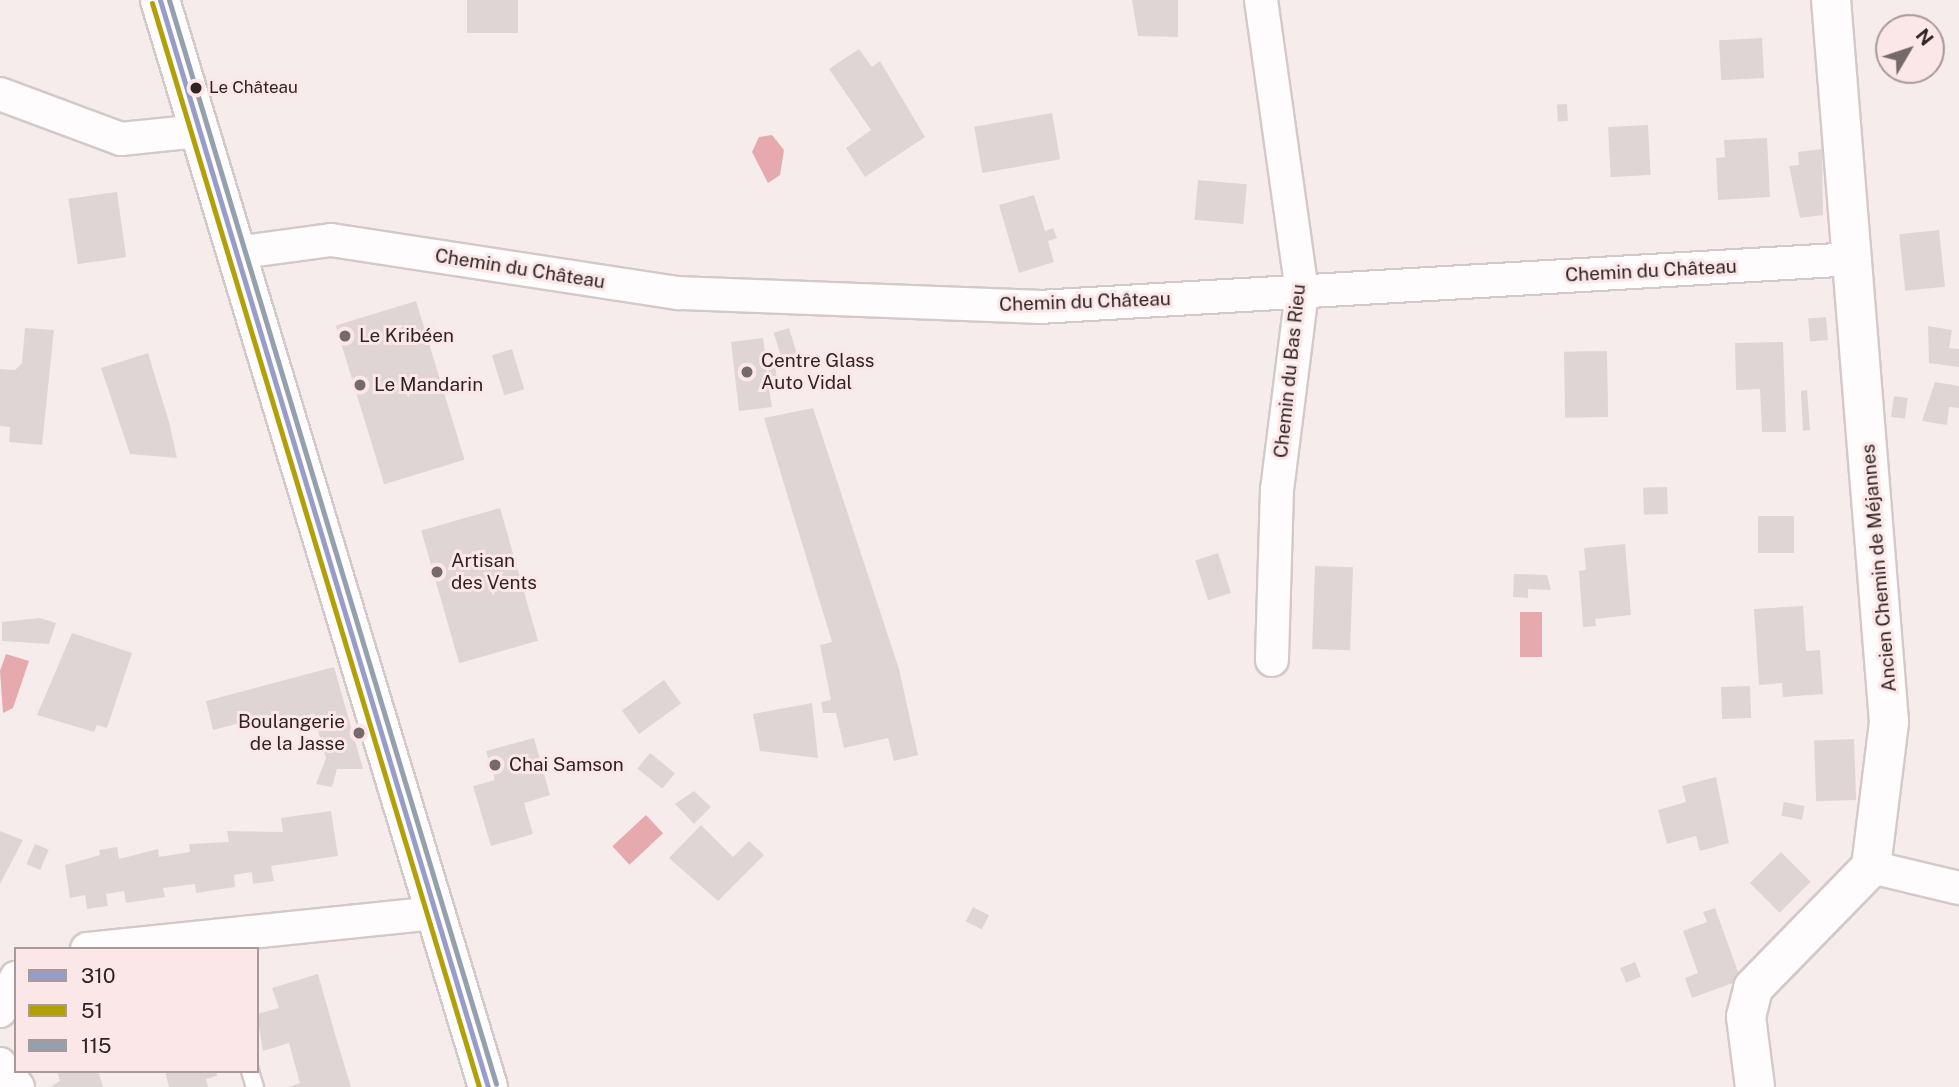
<!DOCTYPE html>
<html>
<head>
<meta charset="utf-8">
<style>
  body { margin:0 }
  #map { position:relative; width:1959px; height:1087px; overflow:hidden; background:#f7ecec; font-family:"Public Sans",sans-serif }
  div>[style] { position:absolute }
  .water>* { inset:0; background:#e6a9ae; transform-origin:0 0 }
  .building>* { inset:0; background:#e0d5d5; transform-origin:0 0 }
  .roads { filter:drop-shadow(2px 0 #d4c9c9) drop-shadow(-2px 0 #d4c9c9) drop-shadow(0 2px #d4c9c9) drop-shadow(0 -2px #d4c9c9) }
  .service>* { height:16px; margin:-8px; padding:0 8px; transform-origin:8px; border-radius:8px; background:#fefcfc }
  .minor>* { height:32px; margin:-16px; padding:0 16px; transform-origin:16px; border-radius:16px; background:#fefcfc }
  .tertiary>* { height:38px; margin:-19px; padding:0 19px; transform-origin:19px; border-radius:19px; background:#fefcfc }
  .primary>* { height:38px; margin:-19px; padding:0 19px; transform-origin:19px; border-radius:19px; background:#fefcfc }
  .bus-1>* { height:5px; margin:-2.5px; padding:0 2.5px; transform-origin:2.5px; border-radius:2.5px; background:#979cc9 }
  .bus-2>* { height:5px; margin:-2.5px; padding:0 2.5px; transform-origin:2.5px; border-radius:2.5px; background:#b2a009 }
  .bus-3>* { height:5px; margin:-2.5px; padding:0 2.5px; transform-origin:2.5px; border-radius:2.5px; background:#94a0ae }
  .dots>* { width:19px; height:19px; translate:-50% -50%; box-sizing:border-box; border:4px solid #fce7e8; border-radius:50% }
  span { translate:-50% -50%; white-space:nowrap; text-align:center; line-height:1.15; -webkit-text-stroke:6px #fce7e8; paint-order:stroke }
  .bus-label { font-size:17px; color:#2f2323 }
  .left { translate:0 -50%; text-align:left }
  .street-label { font-size:19px; color:#2f2323 }
  .poi-label { font-size:19px; color:#2f2323 }
  .right { translate:-100% -50%; text-align:right }
  .legend { position:absolute; left:14px; top:947px; width:245px; height:126px; box-sizing:border-box; background:#fce7e8; border:2px solid #a99; margin:0; padding:9px 12px; list-style:none; font-size:21px; color:#2f2323 }
  .legend li { display:flex; align-items:center; gap:14px; height:35px }
  .legend b { width:35px; border:2px solid #a99 }
  .north { position:absolute; left:1875px; top:14px; width:70px; height:70px; box-sizing:border-box; background:#fce7e8; border:2px solid #a99; border-radius:50%; rotate:51deg; font-size:19px; font-weight:700; line-height:28px; text-align:center; color:#2f2323 }
  .north::after { content:''; display:block; margin:auto; width:24px; height:32px; background:#756969; clip-path:polygon(50% 0,100% 100%,50% 72%,0 100%) }
</style>
</head>
<body>
<div id="map">
  <div class="water">
    <i style="clip-path:polygon(772px 135px,784px 150px,780px 175px,768px 183px,752px 152px,759px 137px)"></i>
    <i style="left:1520px;top:612px;width:22px;height:45px"></i>
    <i style="clip-path:polygon(6px 654px,29px 661px,13px 708px,3px 713px,0 671px)"></i>
    <i style="left:646px;top:815px;width:25px;height:46px;rotate:47deg"></i>
  </div>
  <div class="building">
    <i style="left:467px;top:0;width:51px;height:33px"></i>
    <i style="clip-path:polygon(1132px 0,1178px 0,1178px 37px,1138px 36px)"></i>
    <i style="left:1762px;top:38px;width:40px;height:43px;rotate:87deg"></i>
    <i style="clip-path:polygon(859px 49px,872px 67px,880px 61px,925px 137px,865px 177px,846px 148px,871px 130px,829px 69px)"></i>
    <i style="left:1567px;top:104px;width:17px;height:10px;rotate:87deg"></i>
    <i style="left:1052px;top:113px;width:47px;height:79px;rotate:80deg"></i>
    <i style="left:1648px;top:125px;width:50px;height:40px;rotate:87deg"></i>
    <i style="clip-path:polygon(1767px 138px,1770px 197px,1718px 200px,1716px 158px,1725px 157px,1724px 140px)"></i>
    <i style="clip-path:polygon(1822px 149px,1823px 215px,1800px 218px,1789px 166px,1799px 165px,1798px 152px)"></i>
    <i style="left:1198px;top:180px;width:49px;height:40px;rotate:5deg"></i>
    <i style="left:117px;top:192px;width:66px;height:49px;rotate:82deg"></i>
    <i style="clip-path:polygon(1034px 195px,1045px 231px,1053px 228px,1057px 238px,1048px 241px,1054px 262px,1019px 273px,999px 205px)"></i>
    <i style="left:1939px;top:230px;width:57px;height:40px;rotate:84deg"></i>
    <i style="left:416px;top:301px;width:166px;height:84px;rotate:73deg"></i>
    <i style="left:1826px;top:317px;width:23px;height:18px;rotate:85deg"></i>
    <i style="clip-path:polygon(1928px 326px,1952px 330px,1949px 348px,1959px 349px,1959px 367px,1929px 363px)"></i>
    <i style="clip-path:polygon(25px 328px,54px 330px,42px 445px,9px 442px,10px 427px,0 426px,0 369px,15px 370px,22px 363px)"></i>
    <i style="left:789px;top:328px;width:28px;height:16px;rotate:73deg"></i>
    <i style="clip-path:polygon(763px 338px,767px 366px,775px 365px,777px 380px,768px 382px,772px 407px,739px 411px,731px 342px)"></i>
    <i style="clip-path:polygon(1783px 342px,1786px 432px,1762px 432px,1760px 389px,1736px 390px,1735px 343px)"></i>
    <i style="left:512px;top:349px;width:42px;height:21px;rotate:73deg"></i>
    <i style="left:1607px;top:351px;width:66px;height:43px;rotate:89deg"></i>
    <i style="clip-path:polygon(148px 353px,169px 422px,177px 458px,130px 454px,101px 368px)"></i>
    <i style="clip-path:polygon(1935px 382px,1959px 386px,1959px 408px,1949px 407px,1947px 425px,1922px 421px)"></i>
    <i style="clip-path:polygon(1807px 390px,1810px 430px,1803px 431px,1801px 391px)"></i>
    <i style="left:1894px;top:396px;width:14px;height:21px;rotate:8deg"></i>
    <i style="clip-path:polygon(813px 408px,899px 669px,918px 755px,894px 761px,888px 738px,844px 748px,836px 713px,823px 713px,821px 702px,831px 700px,820px 645px,832px 642px,764px 418px)"></i>
    <i style="left:1667px;top:487px;width:27px;height:24px;rotate:88deg"></i>
    <i style="left:500px;top:508px;width:138px;height:82px;rotate:74deg"></i>
    <i style="left:1758px;top:516px;width:36px;height:37px"></i>
    <i style="clip-path:polygon(1625px 544px,1631px 615px,1595px 619px,1596px 626px,1583px 627px,1579px 571px,1586px 570px,1584px 548px)"></i>
    <i style="left:1218px;top:553px;width:42px;height:24px;rotate:72deg"></i>
    <i style="left:1315px;top:566px;width:38px;height:83px;rotate:2deg"></i>
    <i style="clip-path:polygon(1514px 574px,1547px 575px,1551px 590px,1528px 589px,1528px 598px,1513px 597px)"></i>
    <i style="clip-path:polygon(1803px 606px,1806px 651px,1820px 650px,1823px 694px,1783px 697px,1782px 683px,1759px 685px,1754px 609px)"></i>
    <i style="clip-path:polygon(40px 618px,56px 623px,49px 644px,2px 641px,2px 622px)"></i>
    <i style="clip-path:polygon(72px 633px,132px 653px,107px 728px,97px 725px,94px 732px,37px 715px)"></i>
    <i style="clip-path:polygon(334px 667px,363px 769px,337px 769px,332px 787px,316px 784px,326px 758px,313px 714px,270px 724px,267px 716px,213px 730px,206px 701px)"></i>
    <i style="left:664px;top:680px;width:29px;height:52px;rotate:54deg"></i>
    <i style="left:1750px;top:686px;width:32px;height:29px;rotate:88deg"></i>
    <i style="clip-path:polygon(812px 703px,818px 758px,760px 751px,753px 714px)"></i>
    <i style="clip-path:polygon(534px 738px,550px 795px,524px 803px,533px 834px,491px 846px,473px 786px,495px 780px,486px 751px)"></i>
    <i style="left:1854px;top:739px;width:61px;height:40px;rotate:88deg"></i>
    <i style="left:650px;top:753px;width:32px;height:20px;rotate:39deg"></i>
    <i style="clip-path:polygon(1716px 777px,1729px 843px,1700px 851px,1696px 836px,1667px 844px,1658px 810px,1686px 802px,1682px 786px)"></i>
    <i style="clip-path:polygon(694px 791px,711px 807px,694px 824px,675px 804px)"></i>
    <i style="left:1784px;top:802px;width:21px;height:14px;rotate:11deg"></i>
    <i style="clip-path:polygon(331px 811px,338px 856px,271px 866px,274px 881px,253px 884px,252px 872px,234px 875px,235px 887px,196px 893px,195px 884px,163px 888px,165px 897px,126px 903px,124px 891px,106px 894px,108px 906px,87px 909px,85px 895px,70px 898px,65px 865px,100px 855px,99px 850px,117px 847px,119px 859px,158px 849px,159px 857px,190px 852px,189px 844px,229px 842px,227px 831px,283px 832px,281px 818px)"></i>
    <i style="clip-path:polygon(701px 825px,733px 857px,749px 841px,764px 855px,718px 901px,669px 858px)"></i>
    <i style="clip-path:polygon(0 831px,23px 840px,0 884px)"></i>
    <i style="left:35px;top:844px;width:15px;height:22px;rotate:23deg"></i>
    <i style="left:1781px;top:852px;width:42px;height:44px;rotate:45deg"></i>
    <i style="left:973px;top:907px;width:18px;height:16px;rotate:27deg"></i>
    <i style="clip-path:polygon(1715px 908px,1741px 980px,1692px 998px,1685px 978px,1698px 973px,1683px 931px,1707px 922px,1703px 912px)"></i>
    <i style="left:1635px;top:962px;width:16px;height:16px;rotate:68deg"></i>
    <i style="clip-path:polygon(318px 974px,335px 1034px,351px 1087px,288px 1087px,300px 1083px,289px 1043px,263px 1051px,257px 1014px,279px 1008px,272px 988px)"></i>
    <i style="clip-path:polygon(57px 1071px,98px 1071px,103px 1087px,50px 1087px,60px 1081px)"></i>
    <i style="clip-path:polygon(165px 1071px,216px 1071px,217px 1076px,206px 1079px,208px 1087px,169px 1087px)"></i>
  </div>
  <div class="roads">
    <div class="service">
      <i style="left:250px;top:1071px;width:17px;rotate:73deg"></i>
    </div>
    <div class="minor">
      <i style="left:1261px;top:0;width:295px;rotate:82deg"></i>
      <i style="left:1302px;top:292px;width:199px;rotate:97.2deg"></i>
      <i style="left:1277px;top:489px;width:171px;rotate:91.7deg"></i>
      <i style="left:0;top:94px;width:129px;rotate:20.4deg"></i>
      <i style="left:121px;top:139px;width:77px;rotate:-5.9deg"></i>
      <i style="left:235px;top:253px;width:97px;rotate:-7.7deg"></i>
      <i style="left:331px;top:240px;width:352px;rotate:8.7deg"></i>
      <i style="left:679px;top:293px;width:360px;rotate:2.2deg"></i>
      <i style="left:1039px;top:307px;width:817px;rotate:-3.37deg"></i>
      <i style="left:1871px;top:867px;width:90px;rotate:13.4deg"></i>
      <i style="left:87px;top:949px;width:350px;rotate:-5.9deg"></i>
      <i style="left:0;top:1011px;width:37px;rotate:-64deg"></i>
      <i style="left:0;top:1064px;width:29px;rotate:52deg"></i>
    </div>
    <div class="tertiary">
      <i style="left:1755px;top:1087px;width:71px;rotate:-97.3deg"></i>
      <i style="left:1746px;top:1017px;width:30px;rotate:-76deg"></i>
      <i style="left:1753px;top:988px;width:169px;rotate:-45.7deg"></i>
      <i style="left:1871px;top:867px;width:146px;rotate:-82.9deg"></i>
      <i style="left:1889px;top:722px;width:724px;rotate:-94.59deg"></i>
    </div>
    <div class="primary">
      <i style="left:160px;top:0;width:1135px;rotate:73.21deg"></i>
    </div>
  </div>
  <div class="bus-1">
    <i style="left:160px;top:0;width:1135px;rotate:73.21deg"></i>
  </div>
  <div class="bus-2">
    <i style="left:152px;top:3px;width:1132px;rotate:73.21deg"></i>
  </div>
  <div class="bus-3">
    <i style="left:169px;top:0;width:1132px;rotate:73.21deg"></i>
  </div>
  <div class="dots">
    <i style="left:196px;top:88px;background:#2f2323"></i>
    <i style="left:345px;top:336px;background:#756969"></i>
    <i style="left:747px;top:372px;background:#756969"></i>
    <i style="left:360px;top:385px;background:#756969"></i>
    <i style="left:437px;top:572px;background:#756969"></i>
    <i style="left:359px;top:733px;background:#756969"></i>
    <i style="left:495px;top:765px;background:#756969"></i>
  </div>
  <div class="bus-label">
    <span class="left" style="left:209px;top:88px">Le Château</span>
  </div>
  <div class="street-label">
    <span style="left:520px;top:269px;rotate:9deg">Chemin du Château</span>
    <span style="left:1651px;top:271px;rotate:-3deg">Chemin du Château</span>
    <span style="left:1085px;top:302px;rotate:-2deg">Chemin du Château</span>
    <span style="left:1290px;top:371px;rotate:-84deg">Chemin du Bas Rieu</span>
    <span style="left:1879px;top:568px;rotate:-95deg">Ancien Chemin de Méjannes</span>
  </div>
  <div class="poi-label">
    <span class="left" style="left:359px;top:336px">Le Kribéen</span>
    <span class="left" style="left:761px;top:372px">Centre Glass<br>Auto Vidal</span>
    <span class="left" style="left:374px;top:385px">Le Mandarin</span>
    <span class="left" style="left:451px;top:572px">Artisan<br>des Vents</span>
    <span class="right" style="left:345px;top:733px">Boulangerie<br>de la Jasse</span>
    <span class="left" style="left:509px;top:765px">Chai Samson</span>
  </div>
  <ul class="legend">
  <li><b style="height:9px;background:#979cc9"></b>310</li>
  <li><b style="height:9px;background:#b2a009"></b>51</li>
  <li><b style="height:9px;background:#94a0ae"></b>115</li>
  </ul>
  <div class="north">N</div>
</div>
</body>
</html>
